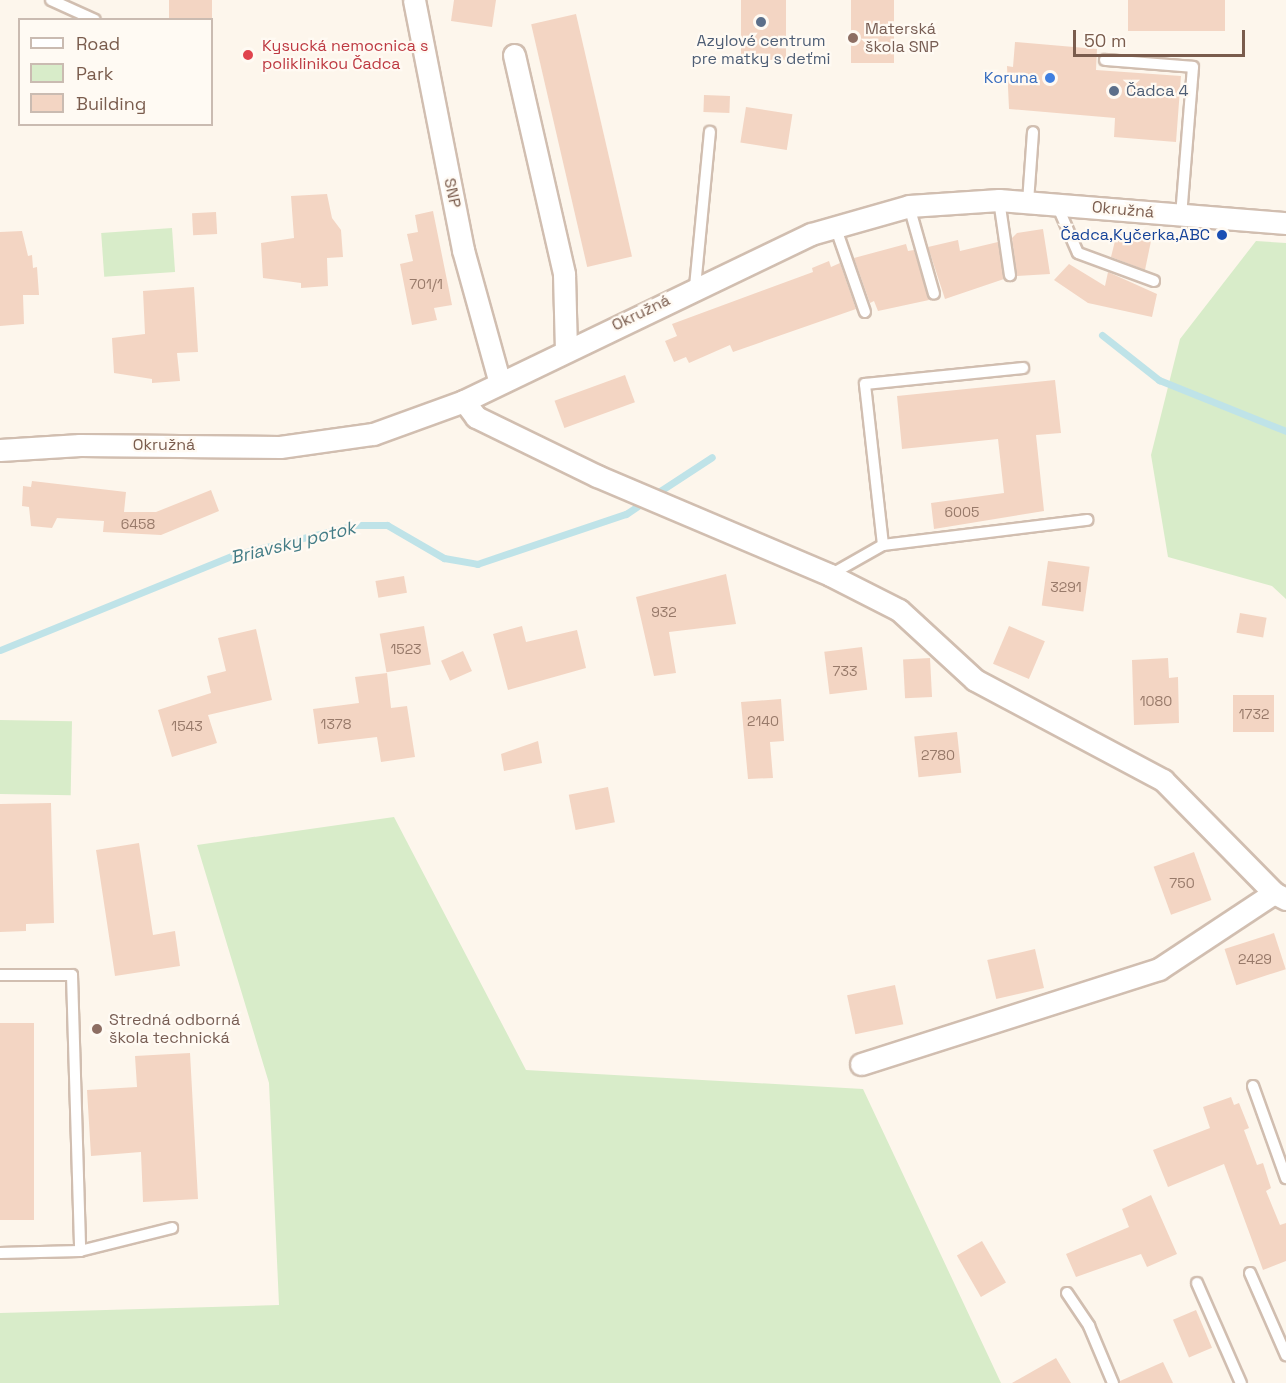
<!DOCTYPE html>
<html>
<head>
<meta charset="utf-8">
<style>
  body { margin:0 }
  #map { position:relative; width:1286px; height:1383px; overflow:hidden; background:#fdf6ec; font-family:"Space Grotesk",sans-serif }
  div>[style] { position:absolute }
  .green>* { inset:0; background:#d8ecc9; transform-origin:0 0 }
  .stream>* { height:7px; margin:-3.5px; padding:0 3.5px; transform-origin:3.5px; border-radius:3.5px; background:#bfe3e8 }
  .building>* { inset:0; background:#f3d5c3; transform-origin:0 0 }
  .roads { filter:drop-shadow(2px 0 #d1beb0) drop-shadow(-2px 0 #d1beb0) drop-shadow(0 2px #d1beb0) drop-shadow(0 -2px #d1beb0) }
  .service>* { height:10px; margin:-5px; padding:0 5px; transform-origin:5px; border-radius:5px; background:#fff }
  .minor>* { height:21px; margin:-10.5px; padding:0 10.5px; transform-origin:10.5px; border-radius:10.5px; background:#fff }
  .dots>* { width:16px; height:16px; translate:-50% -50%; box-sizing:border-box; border:3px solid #fffaf3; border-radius:50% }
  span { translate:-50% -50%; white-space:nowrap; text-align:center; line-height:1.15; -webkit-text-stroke:4.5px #fffaf3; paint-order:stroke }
  .number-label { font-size:14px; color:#987a6a }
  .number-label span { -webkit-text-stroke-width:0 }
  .education-label { font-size:16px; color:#785e54 }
  .left { translate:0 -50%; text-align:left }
  .service-label { font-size:16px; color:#4e5e75 }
  .health-label { font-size:16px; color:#be3a42 }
  .shop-label { font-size:16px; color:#366cbe }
  .right { translate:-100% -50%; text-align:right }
  .street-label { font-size:16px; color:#7a5c4d }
  .transit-label { font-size:16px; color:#164399 }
  .water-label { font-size:18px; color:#437c86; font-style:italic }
  .legend { position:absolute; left:18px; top:18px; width:195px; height:108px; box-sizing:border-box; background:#fffaf3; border:2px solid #cabbb1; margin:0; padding:8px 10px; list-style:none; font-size:18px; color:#7a5c4d }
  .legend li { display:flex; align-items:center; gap:12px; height:30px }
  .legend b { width:30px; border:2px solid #cabbb1 }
  .scale { position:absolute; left:1073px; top:30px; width:172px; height:27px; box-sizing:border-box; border:3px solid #7a5c4d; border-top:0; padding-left:8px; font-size:18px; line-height:21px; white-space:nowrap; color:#7a5c4d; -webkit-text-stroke:4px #fffaf3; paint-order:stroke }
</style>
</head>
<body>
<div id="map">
  <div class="green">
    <i style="left:172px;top:228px;width:44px;height:71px;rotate:86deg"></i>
    <i style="clip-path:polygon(1256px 241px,1286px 243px,1286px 599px,1272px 586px,1168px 557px,1151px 455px,1180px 339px)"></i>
    <i style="left:0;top:720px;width:72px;height:74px;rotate:1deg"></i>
    <i style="clip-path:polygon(394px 817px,526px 1070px,863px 1089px,1001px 1383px,0 1383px,0 1313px,279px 1305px,269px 1083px,197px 845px)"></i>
  </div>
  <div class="stream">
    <i style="left:1102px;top:335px;width:73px;rotate:38.3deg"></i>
    <i style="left:1159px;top:380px;width:137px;rotate:21.9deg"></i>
    <i style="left:654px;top:495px;width:69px;rotate:-33.2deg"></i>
    <i style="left:0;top:650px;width:253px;rotate:-22.1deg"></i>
    <i style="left:234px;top:555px;width:126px;rotate:-13.8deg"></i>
    <i style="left:356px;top:525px;width:31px"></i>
    <i style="left:387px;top:525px;width:66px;rotate:30.1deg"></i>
    <i style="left:444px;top:558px;width:34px;rotate:10deg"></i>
    <i style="left:477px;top:564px;width:157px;rotate:-18.6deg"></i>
    <i style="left:626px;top:514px;width:23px;rotate:-34deg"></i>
  </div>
  <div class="building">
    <i style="left:169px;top:0;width:43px;height:18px"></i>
    <i style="clip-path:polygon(454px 0,496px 0,492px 27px,451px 21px)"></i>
    <i style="left:741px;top:0;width:45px;height:60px"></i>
    <i style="left:851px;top:0;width:43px;height:63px"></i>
    <i style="left:1128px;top:0;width:97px;height:31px"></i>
    <i style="left:576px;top:14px;width:249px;height:46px;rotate:77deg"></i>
    <i style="clip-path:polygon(1015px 42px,1097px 49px,1096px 70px,1181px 76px,1176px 142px,1114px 137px,1115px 118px,1009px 109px,1007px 66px,1013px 67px)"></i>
    <i style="left:704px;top:95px;width:26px;height:17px;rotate:2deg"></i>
    <i style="left:746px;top:107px;width:47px;height:36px;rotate:9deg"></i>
    <i style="clip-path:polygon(327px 194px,332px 218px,341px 230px,343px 257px,327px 258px,328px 286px,301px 288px,301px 283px,263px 278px,261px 243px,294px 238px,291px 196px)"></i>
    <i style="clip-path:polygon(433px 211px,452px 305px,434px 308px,437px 320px,412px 325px,400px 264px,413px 261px,407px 234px,418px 232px,415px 215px)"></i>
    <i style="left:216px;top:212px;width:22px;height:24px;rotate:87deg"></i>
    <i style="clip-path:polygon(1043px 229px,1050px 274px,1017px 276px,1012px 238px,1017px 233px)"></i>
    <i style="clip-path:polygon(22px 231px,28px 256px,32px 255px,33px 268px,37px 267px,39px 295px,23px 295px,24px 324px,0 326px,0 232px)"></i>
    <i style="clip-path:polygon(1117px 233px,1151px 241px,1145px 270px,1111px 257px)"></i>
    <i style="clip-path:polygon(958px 240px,960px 251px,998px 242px,1004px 279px,945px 299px,928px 247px)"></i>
    <i style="clip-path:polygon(906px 244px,908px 251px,914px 250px,929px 300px,878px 311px,874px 301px,870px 303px,854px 258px)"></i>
    <i style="clip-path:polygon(829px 261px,831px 267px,840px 263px,856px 309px,733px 352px,730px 345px,689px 363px,686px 357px,674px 362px,665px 341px,677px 336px,672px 324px,813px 272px,812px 268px)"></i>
    <i style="clip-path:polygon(1069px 264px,1105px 286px,1108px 272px,1157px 294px,1152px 317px,1088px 303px,1054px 280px)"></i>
    <i style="clip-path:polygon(194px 287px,198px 352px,177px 353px,180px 381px,152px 383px,152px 379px,114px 373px,112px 338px,145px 334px,143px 291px)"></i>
    <i style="left:625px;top:375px;width:29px;height:75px;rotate:70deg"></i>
    <i style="clip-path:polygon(1055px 380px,1061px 433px,1036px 435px,1044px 511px,934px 529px,931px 503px,1004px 493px,998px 439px,902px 449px,897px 396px)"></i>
    <i style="clip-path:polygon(32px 481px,126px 492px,124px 512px,156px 512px,211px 490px,219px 511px,161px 535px,103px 532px,104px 521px,57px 518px,52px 528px,31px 526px,29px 507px,22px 506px,23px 486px,31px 487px)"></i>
    <i style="left:1048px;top:561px;width:42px;height:45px;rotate:8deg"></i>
    <i style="clip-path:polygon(726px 574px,736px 624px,669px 632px,676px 673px,654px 676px,636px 597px)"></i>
    <i style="left:404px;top:576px;width:17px;height:29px;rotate:80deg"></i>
    <i style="left:1240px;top:613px;width:27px;height:20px;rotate:10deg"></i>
    <i style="left:424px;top:626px;width:39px;height:45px;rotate:80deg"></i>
    <i style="clip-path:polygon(522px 626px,526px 642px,577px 630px,586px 668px,508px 690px,493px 634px)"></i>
    <i style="left:1009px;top:626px;width:39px;height:41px;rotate:23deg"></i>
    <i style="clip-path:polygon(256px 629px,272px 700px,208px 715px,217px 743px,172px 757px,158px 710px,211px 693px,207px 676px,226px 671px,218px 638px)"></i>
    <i style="left:862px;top:647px;width:43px;height:38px;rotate:83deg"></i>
    <i style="left:463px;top:651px;width:22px;height:24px;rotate:66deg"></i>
    <i style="left:930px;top:658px;width:39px;height:27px;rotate:87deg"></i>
    <i style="clip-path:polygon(1168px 658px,1169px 678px,1178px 677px,1179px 723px,1134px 725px,1132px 660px)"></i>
    <i style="clip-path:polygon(387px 673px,391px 708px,407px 706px,415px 757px,381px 762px,377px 737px,318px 744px,313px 709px,359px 703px,355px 677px)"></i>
    <i style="left:1274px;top:695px;width:37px;height:41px;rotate:90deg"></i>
    <i style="clip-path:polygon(781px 699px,784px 741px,770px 742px,773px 778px,748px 779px,741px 702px)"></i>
    <i style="left:957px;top:732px;width:41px;height:43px;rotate:84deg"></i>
    <i style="clip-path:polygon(538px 741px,542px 763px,504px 771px,501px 754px)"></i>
    <i style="left:608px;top:787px;width:36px;height:40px;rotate:79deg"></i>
    <i style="clip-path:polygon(51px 803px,54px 923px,26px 924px,26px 931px,0 932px,0 804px)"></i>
    <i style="clip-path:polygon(139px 843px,153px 935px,175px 931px,180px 966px,115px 976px,96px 850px)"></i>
    <i style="left:1194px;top:852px;width:51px;height:43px;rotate:70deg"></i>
    <i style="left:1274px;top:933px;width:38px;height:52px;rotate:72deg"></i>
    <i style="left:1035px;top:949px;width:40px;height:49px;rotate:77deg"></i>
    <i style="left:895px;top:985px;width:40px;height:49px;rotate:78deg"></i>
    <i style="left:0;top:1023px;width:34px;height:197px"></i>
    <i style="clip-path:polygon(190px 1053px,198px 1199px,143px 1202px,141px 1152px,91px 1156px,87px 1090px,137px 1087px,135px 1056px)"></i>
    <i style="clip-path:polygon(1231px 1097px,1234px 1105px,1239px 1103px,1249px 1128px,1244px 1130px,1257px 1165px,1263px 1163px,1271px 1188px,1266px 1191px,1280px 1225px,1286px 1223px,1286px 1261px,1263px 1270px,1224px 1164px,1168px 1187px,1153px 1150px,1210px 1128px,1203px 1107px)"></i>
    <i style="clip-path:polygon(1151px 1195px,1177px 1254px,1147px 1267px,1141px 1254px,1076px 1277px,1066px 1254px,1129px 1227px,1122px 1209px)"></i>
    <i style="left:982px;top:1241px;width:48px;height:29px;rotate:60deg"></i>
    <i style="left:1196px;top:1310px;width:41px;height:25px;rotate:67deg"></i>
    <i style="clip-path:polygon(1056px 1358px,1071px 1383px,1012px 1383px)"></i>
    <i style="clip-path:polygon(1163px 1362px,1173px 1383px,1120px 1383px,1120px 1381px)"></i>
  </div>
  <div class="roads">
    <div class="service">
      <i style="left:51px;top:0;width:48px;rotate:24.4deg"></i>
      <i style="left:1105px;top:60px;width:88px;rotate:4.5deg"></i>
      <i style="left:1193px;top:67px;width:148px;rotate:94.6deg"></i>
      <i style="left:999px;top:200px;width:76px;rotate:81.7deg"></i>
      <i style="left:1028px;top:202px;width:70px;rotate:-85.9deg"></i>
      <i style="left:1057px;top:205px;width:52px;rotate:66.4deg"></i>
      <i style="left:1078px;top:253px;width:81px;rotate:20.2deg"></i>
      <i style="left:909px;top:206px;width:91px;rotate:74.1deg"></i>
      <i style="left:835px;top:226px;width:91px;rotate:70.8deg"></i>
      <i style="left:695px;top:287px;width:156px;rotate:-84.5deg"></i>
      <i style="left:883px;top:545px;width:206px;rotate:-7deg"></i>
      <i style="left:830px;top:575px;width:61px;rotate:-29.5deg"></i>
      <i style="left:883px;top:545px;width:162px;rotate:-96.4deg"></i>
      <i style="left:865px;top:384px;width:159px;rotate:-5.8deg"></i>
      <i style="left:0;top:975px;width:72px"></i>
      <i style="left:72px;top:975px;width:276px;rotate:88.3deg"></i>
      <i style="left:80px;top:1251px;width:80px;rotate:178.6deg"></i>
      <i style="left:1253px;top:1086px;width:98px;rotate:70.3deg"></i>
      <i style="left:80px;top:1251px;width:95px;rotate:-14deg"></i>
      <i style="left:1250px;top:1273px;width:90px;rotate:66.3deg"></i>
      <i style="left:1197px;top:1283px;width:109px;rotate:66.3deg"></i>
      <i style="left:1067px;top:1293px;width:40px;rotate:56deg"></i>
      <i style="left:1089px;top:1326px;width:62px;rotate:67.2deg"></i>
    </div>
    <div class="minor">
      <i style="left:414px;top:0;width:255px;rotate:78.9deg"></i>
      <i style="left:463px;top:250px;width:138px;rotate:74.5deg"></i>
      <i style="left:514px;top:55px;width:225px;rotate:77.1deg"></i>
      <i style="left:564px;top:274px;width:76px;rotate:88.5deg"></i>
      <i style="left:464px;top:401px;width:20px;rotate:53deg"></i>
      <i style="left:476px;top:417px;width:135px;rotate:26deg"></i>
      <i style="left:597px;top:476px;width:253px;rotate:23deg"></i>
      <i style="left:830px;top:575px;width:77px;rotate:26.9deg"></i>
      <i style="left:899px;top:610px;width:103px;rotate:42.6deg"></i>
      <i style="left:975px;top:680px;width:213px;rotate:28deg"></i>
      <i style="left:1163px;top:780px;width:158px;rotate:45.5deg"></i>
      <i style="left:1274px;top:893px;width:13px;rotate:27deg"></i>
      <i style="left:0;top:450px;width:80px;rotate:-3.6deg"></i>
      <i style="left:80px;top:445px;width:200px;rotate:0.6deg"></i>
      <i style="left:280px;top:447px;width:94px;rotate:-8deg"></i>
      <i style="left:373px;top:434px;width:97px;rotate:-19.9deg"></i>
      <i style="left:464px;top:401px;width:385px;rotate:-25.7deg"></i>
      <i style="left:811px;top:234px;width:102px;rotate:-15.9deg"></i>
      <i style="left:909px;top:206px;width:90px;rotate:-3.8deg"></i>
      <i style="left:999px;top:200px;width:288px;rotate:4.6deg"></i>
      <i style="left:861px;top:1064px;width:313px;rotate:-17.7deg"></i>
      <i style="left:1159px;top:969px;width:138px;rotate:-33.5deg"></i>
    </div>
  </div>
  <div class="dots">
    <i style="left:761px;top:22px;background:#5c6f8a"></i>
    <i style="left:853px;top:38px;background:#8d6e63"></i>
    <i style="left:248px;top:55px;background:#e0444e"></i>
    <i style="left:1050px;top:78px;background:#3f7fe0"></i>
    <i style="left:1114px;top:91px;background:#5c6f8a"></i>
    <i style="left:1222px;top:235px;background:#1a4fb4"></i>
    <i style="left:97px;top:1029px;background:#8d6e63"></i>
  </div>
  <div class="number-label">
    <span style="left:426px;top:284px">701/1</span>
    <span style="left:962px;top:512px">6005</span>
    <span style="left:138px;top:524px">6458</span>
    <span style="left:1066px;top:587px">3291</span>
    <span style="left:664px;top:612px">932</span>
    <span style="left:406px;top:649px">1523</span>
    <span style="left:845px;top:671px">733</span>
    <span style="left:1156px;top:701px">1080</span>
    <span style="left:1254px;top:714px">1732</span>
    <span style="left:763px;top:721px">2140</span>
    <span style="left:336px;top:724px">1378</span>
    <span style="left:187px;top:726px">1543</span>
    <span style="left:938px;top:755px">2780</span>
    <span style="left:1182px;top:883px">750</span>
    <span style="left:1255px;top:959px">2429</span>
  </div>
  <div class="education-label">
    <span class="left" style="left:865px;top:38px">Materská<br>škola SNP</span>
    <span class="left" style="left:109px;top:1029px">Stredná odborná<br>škola technická</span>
  </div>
  <div class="service-label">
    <span style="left:761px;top:50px">Azylové centrum<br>pre matky s deťmi</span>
    <span class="left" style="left:1126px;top:91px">Čadca 4</span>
  </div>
  <div class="health-label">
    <span class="left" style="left:262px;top:55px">Kysucká nemocnica s<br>poliklinikou Čadca</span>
  </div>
  <div class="shop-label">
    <span class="right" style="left:1038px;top:78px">Koruna</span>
  </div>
  <div class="street-label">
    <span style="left:452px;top:193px;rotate:78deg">SNP</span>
    <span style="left:1123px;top:210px;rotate:5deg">Okružná</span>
    <span style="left:641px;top:313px;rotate:-26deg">Okružná</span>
    <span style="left:164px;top:445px">Okružná</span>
  </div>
  <div class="transit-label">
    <span class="right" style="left:1210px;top:235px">Čadca,Kyčerka,ABC</span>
  </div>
  <div class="water-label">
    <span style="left:293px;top:543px;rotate:-14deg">Briavsky potok</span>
  </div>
  <ul class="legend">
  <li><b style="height:8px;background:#fff"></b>Road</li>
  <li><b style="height:16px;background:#d8ecc9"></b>Park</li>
  <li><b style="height:16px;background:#f3d5c3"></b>Building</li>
  </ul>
  <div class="scale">50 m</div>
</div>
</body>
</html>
